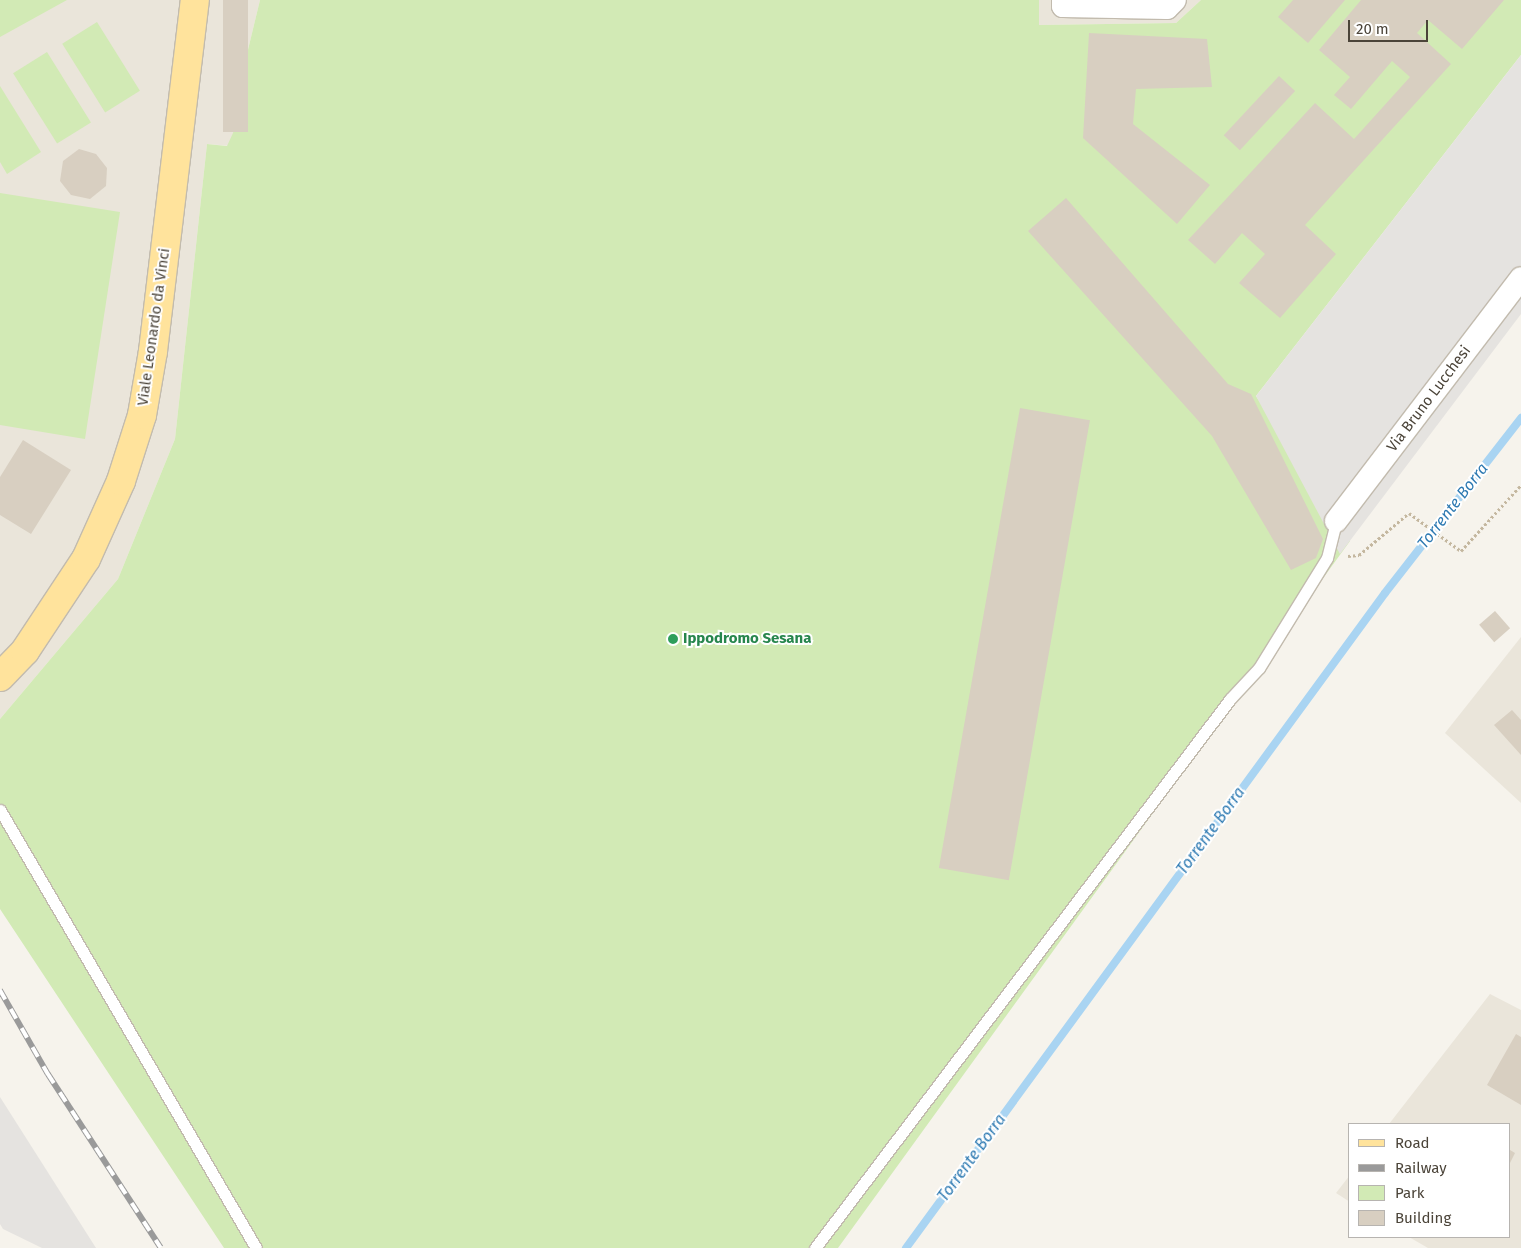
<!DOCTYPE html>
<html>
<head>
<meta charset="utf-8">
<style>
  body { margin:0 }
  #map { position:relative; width:1521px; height:1248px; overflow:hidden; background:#f6f3ec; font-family:"Fira Sans",sans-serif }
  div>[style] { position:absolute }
  .residential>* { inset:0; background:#eae5da }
  .green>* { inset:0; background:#d2eab5; transform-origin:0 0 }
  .parking>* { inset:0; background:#e5e3e0 }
  .stream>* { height:8px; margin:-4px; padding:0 4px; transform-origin:4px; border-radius:4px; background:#a9d4f2 }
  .building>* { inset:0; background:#d8cfc1; transform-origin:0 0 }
  .path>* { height:3px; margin-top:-1.5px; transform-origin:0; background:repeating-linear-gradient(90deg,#c4b79f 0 2.5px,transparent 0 5px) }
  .roads { filter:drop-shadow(1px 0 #c2bbae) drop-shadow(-1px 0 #c2bbae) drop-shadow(0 1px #c2bbae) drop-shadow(0 -1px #c2bbae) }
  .lane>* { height:11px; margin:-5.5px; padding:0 5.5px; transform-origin:5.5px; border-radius:5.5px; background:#fff }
  .street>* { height:22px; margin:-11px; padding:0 11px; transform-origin:11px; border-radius:11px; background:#fff }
  .primary>* { height:28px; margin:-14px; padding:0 14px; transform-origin:14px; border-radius:14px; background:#ffe39c }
  .rail>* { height:5.5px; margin-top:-2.75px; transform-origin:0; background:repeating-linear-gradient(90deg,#fff 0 11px,#9a9a9a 0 22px); box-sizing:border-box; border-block:1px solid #9a9a9a }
  .dots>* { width:14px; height:14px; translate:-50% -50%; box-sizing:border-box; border:2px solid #fff; border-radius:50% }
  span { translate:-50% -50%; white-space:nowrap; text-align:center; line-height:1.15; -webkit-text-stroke:4px #fff; paint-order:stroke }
  .street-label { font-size:15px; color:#4b4439 }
  .leisure-label { font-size:15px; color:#27864d; font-weight:700 }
  .left { translate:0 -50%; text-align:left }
  .water-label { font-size:16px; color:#2e7ab2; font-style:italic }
  .legend { position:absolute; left:1348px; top:1123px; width:162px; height:115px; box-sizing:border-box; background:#fff; border:1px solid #b7b4b0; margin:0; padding:6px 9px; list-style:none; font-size:15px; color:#4b4439 }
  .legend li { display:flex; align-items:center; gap:10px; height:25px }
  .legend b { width:25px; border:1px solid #b7b4b0 }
  .scale { position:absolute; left:1348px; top:20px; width:80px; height:22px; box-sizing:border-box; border:2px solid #4b4439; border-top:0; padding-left:6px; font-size:15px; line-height:18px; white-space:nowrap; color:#4b4439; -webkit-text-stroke:4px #fff; paint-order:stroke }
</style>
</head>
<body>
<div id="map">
  <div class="residential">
    <i style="clip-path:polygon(0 0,260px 0,246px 58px,231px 146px,207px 144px,175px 439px,118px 579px,0 719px)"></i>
    <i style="clip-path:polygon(1039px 0,1201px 0,1176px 23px,1039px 25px)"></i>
    <i style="clip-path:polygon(1521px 637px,1521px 803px,1445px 733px)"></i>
    <i style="clip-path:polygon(1490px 994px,1521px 1010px,1521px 1248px,1428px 1248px,1409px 1237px,1510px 1237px,1510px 1124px,1389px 1124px)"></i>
    <i style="clip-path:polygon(1350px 1175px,1350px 1202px,1336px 1193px)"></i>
  </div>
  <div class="green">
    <i style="clip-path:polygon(0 0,67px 0,0 37px)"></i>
    <i style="clip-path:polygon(260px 0,1039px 0,1039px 25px,1176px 23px,1201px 0,1521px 0,1521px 55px,1256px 396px,1350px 541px,838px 1248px,224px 1248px,0 909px,0 719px,118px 579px,175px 439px,207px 144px,227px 146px,233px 133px,246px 58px)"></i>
    <i style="left:97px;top:22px;width:81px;height:41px;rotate:58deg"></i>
    <i style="left:47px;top:52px;width:83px;height:40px;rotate:58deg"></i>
    <i style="clip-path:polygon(0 86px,41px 152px,7px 174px,0 162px)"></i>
    <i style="clip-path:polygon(0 193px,120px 212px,85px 439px,0 425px)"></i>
  </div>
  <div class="parking">
    <i style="clip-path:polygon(1521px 55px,1521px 314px,1340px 554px,1256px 396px)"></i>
    <i style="clip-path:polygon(0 1097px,96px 1248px,42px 1248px,3px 1229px,0 1224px)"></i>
  </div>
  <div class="stream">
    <i style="left:906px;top:1248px;width:811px;rotate:-53.82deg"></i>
    <i style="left:1385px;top:593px;width:222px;rotate:-52.1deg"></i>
  </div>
  <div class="building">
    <i style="left:223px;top:0;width:25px;height:132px"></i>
    <i style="clip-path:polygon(1293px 0,1345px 0,1308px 43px,1278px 17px)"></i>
    <i style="clip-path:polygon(1361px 0,1504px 0,1462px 49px,1428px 20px,1417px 33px,1451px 64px,1305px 225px,1336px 254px,1280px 318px,1239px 283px,1265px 254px,1242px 233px,1215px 264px,1188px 240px,1315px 103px,1354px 139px,1410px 77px,1392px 61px,1351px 109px,1334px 95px,1350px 77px,1319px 50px)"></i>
    <i style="clip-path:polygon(1089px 33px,1207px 39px,1212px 87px,1136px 89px,1133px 124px,1210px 185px,1177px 224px,1083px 138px)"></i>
    <i style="left:1279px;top:76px;width:22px;height:81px;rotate:43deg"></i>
    <i style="clip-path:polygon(79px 149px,96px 154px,107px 168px,106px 186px,90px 199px,71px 195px,60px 181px,63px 161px)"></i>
    <i style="clip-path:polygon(1066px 198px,1228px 384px,1251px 394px,1323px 539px,1316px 558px,1291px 570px,1212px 436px,1028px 231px)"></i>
    <i style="left:1020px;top:408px;width:71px;height:467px;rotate:10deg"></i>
    <i style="clip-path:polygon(23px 440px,71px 470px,31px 534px,0 515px,0 477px)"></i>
    <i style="left:1495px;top:611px;width:23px;height:21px;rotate:49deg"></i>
    <i style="clip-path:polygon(1512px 710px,1521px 720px,1521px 755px,1494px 725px)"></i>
    <i style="clip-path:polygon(1516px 1034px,1521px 1037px,1521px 1105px,1487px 1085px)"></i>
    <i style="clip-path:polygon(1510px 1150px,1515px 1153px,1510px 1163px)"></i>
  </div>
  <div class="path">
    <i style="left:1348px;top:556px;width:11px;rotate:-5deg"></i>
    <i style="left:1359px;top:555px;width:65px;rotate:-40deg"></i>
    <i style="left:1409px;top:513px;width:64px;rotate:36.2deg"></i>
    <i style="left:1461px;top:551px;width:89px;rotate:-47.7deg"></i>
  </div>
  <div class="roads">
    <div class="lane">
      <i style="left:0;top:810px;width:507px;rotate:59.69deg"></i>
      <i style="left:815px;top:1248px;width:688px;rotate:-52.91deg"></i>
      <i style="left:1230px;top:699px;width:42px;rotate:-46.9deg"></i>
      <i style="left:1259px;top:668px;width:129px;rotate:-58.3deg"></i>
      <i style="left:1327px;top:558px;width:38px;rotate:-76deg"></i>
    </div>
    <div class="street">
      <i style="left:1063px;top:0;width:6px;rotate:90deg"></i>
      <i style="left:1063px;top:6px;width:104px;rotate:1.1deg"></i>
      <i style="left:1167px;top:8px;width:11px;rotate:-45deg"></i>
      <i style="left:1336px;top:521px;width:305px;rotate:-52.7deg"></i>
    </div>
    <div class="primary">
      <i style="left:0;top:677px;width:36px;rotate:-46deg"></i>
      <i style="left:25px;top:651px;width:110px;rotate:-56.5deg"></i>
      <i style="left:86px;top:559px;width:85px;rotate:-65.8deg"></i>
      <i style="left:121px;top:481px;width:69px;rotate:-72.3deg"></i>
      <i style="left:142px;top:415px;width:65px;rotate:-80.2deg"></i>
      <i style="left:153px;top:351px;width:354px;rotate:-83.2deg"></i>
    </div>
  </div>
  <div class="rail">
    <i style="left:0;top:990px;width:97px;rotate:60.3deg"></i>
    <i style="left:48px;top:1074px;width:207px;rotate:57deg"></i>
  </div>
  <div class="dots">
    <i style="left:673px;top:639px;background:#2e9e5b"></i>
  </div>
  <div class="street-label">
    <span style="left:154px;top:327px;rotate:-82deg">Viale Leonardo da Vinci</span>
    <span style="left:1429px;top:399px;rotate:-53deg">Via Bruno Lucchesi</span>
  </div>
  <div class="leisure-label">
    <span class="left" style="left:683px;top:639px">Ippodromo Sesana</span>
  </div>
  <div class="water-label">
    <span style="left:1453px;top:506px;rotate:-52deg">Torrente Borra</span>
    <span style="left:1211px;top:831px;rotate:-54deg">Torrente Borra</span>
    <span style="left:972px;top:1158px;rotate:-54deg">Torrente Borra</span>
  </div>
  <ul class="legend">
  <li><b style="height:6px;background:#ffe39c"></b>Road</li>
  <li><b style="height:6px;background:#9a9a9a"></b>Railway</li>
  <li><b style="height:14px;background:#d2eab5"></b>Park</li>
  <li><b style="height:14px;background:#d8cfc1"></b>Building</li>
  </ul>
  <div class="scale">20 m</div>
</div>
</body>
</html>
